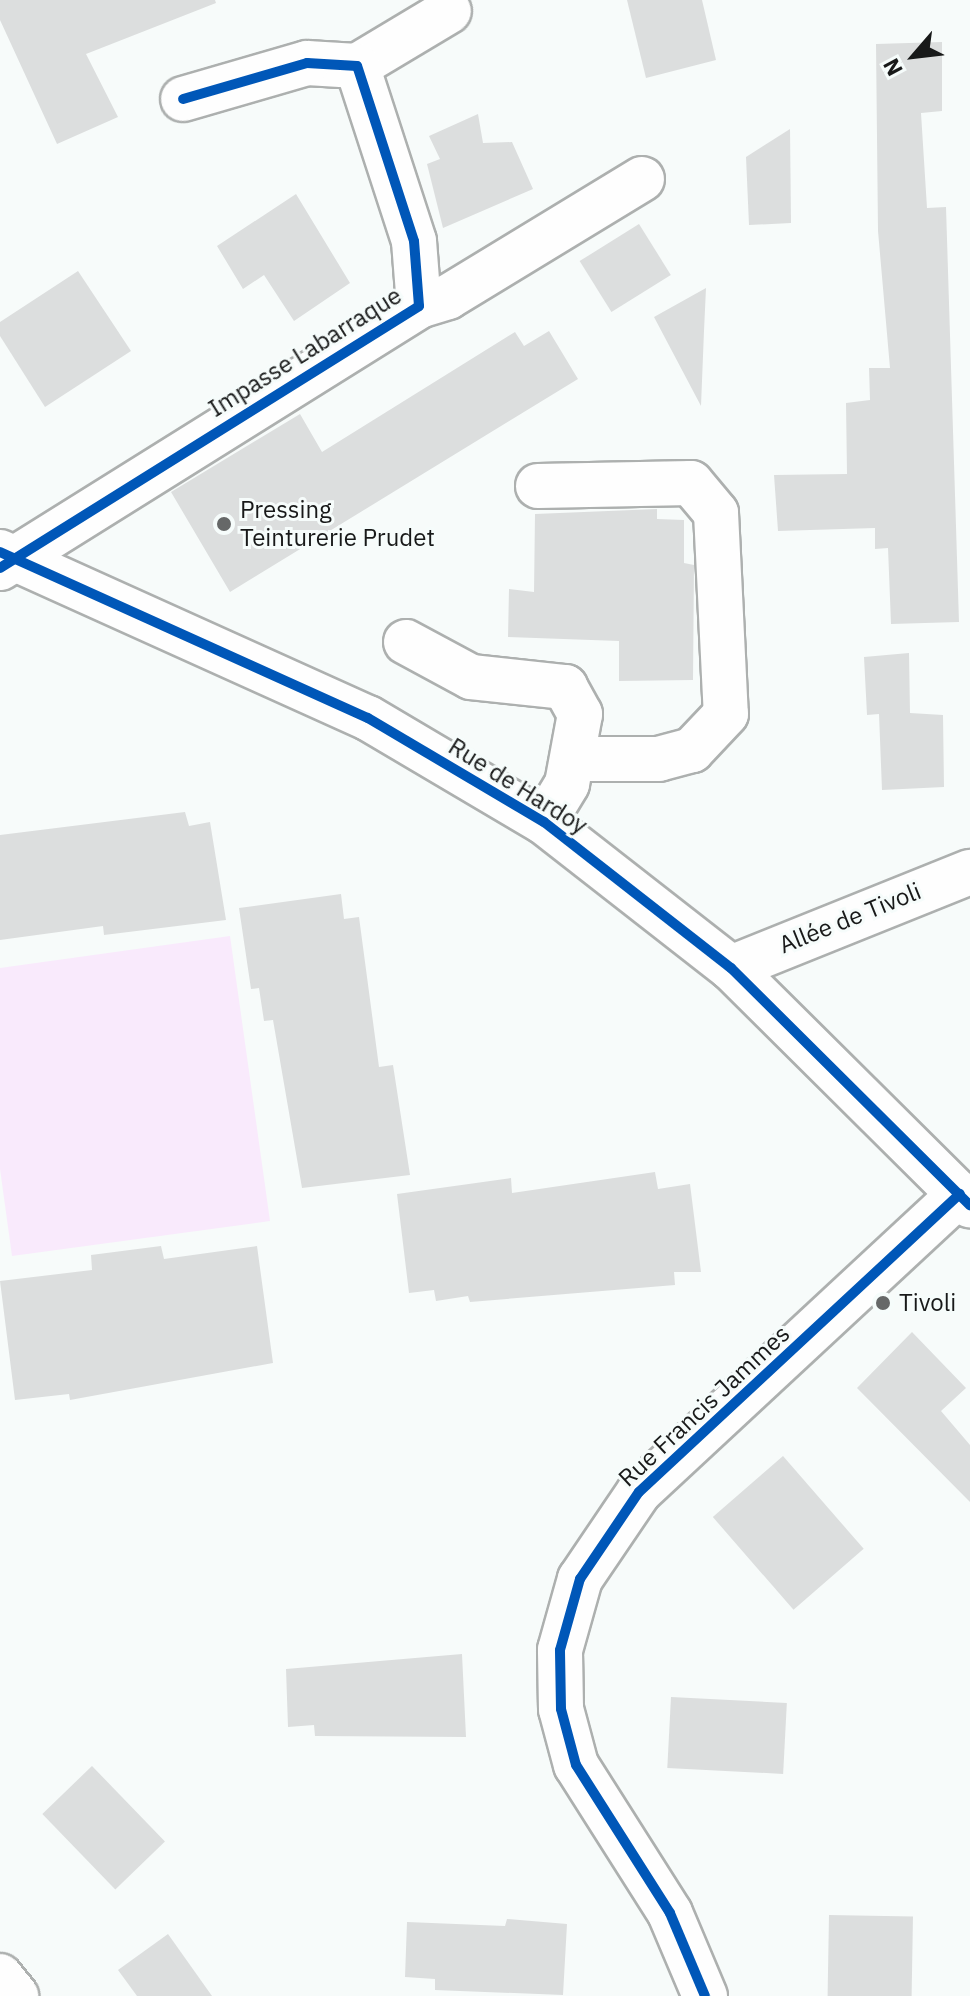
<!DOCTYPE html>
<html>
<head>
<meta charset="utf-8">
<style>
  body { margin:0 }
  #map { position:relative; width:970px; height:1996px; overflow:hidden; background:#f7fbfa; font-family:"IBM Plex Sans",sans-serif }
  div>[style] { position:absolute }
  .green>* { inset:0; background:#f9eafc }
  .building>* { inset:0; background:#dcdede; transform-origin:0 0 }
  .roads { filter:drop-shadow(2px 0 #adb0af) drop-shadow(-2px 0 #adb0af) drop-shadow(0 2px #adb0af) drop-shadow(0 -2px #adb0af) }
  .minor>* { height:44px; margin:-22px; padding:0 22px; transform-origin:22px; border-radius:22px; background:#fefefe }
  .cycleway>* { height:10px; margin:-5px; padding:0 5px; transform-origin:5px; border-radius:5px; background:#0057b8 }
  .dots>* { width:22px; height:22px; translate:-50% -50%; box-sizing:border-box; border:4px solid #f6fcfb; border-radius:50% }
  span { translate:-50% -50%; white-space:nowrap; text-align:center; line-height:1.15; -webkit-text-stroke:6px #f6fcfb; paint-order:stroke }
  .street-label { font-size:24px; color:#181919 }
  .poi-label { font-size:24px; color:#181919 }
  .left { translate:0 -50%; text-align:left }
  .north { position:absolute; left:874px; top:16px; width:80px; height:80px; -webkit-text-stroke:6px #f6fcfb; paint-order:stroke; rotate:242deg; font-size:22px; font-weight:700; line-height:32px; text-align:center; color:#181919 }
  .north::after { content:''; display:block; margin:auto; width:28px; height:36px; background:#181919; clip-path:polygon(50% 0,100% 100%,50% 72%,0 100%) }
</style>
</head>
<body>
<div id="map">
  <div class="green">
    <i style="clip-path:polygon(230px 936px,270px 1221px,12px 1256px,0 1169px,0 968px)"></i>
  </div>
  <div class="building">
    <i style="clip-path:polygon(0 0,215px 0,216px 3px,86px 54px,118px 117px,57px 144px,0 20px)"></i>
    <i style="clip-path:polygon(627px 0,702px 0,716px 60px,646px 78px)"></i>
    <i style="clip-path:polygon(942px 42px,942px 111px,921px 113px,927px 208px,946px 207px,959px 622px,891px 624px,888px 548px,875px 549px,875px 528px,778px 531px,774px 475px,847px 474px,846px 403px,870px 400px,869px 368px,890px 368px,878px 231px,876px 44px)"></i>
    <i style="clip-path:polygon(478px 114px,483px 143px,512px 142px,533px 189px,443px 228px,427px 164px,440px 159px,429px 136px)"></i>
    <i style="clip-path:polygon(790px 129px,791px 223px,749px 225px,746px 157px)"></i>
    <i style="clip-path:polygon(296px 194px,350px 283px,294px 321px,264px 275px,243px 289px,217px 246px)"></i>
    <i style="left:639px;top:224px;width:60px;height:70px;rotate:58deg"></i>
    <i style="clip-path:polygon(78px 271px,131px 351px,45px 407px,0 336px,0 322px)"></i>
    <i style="clip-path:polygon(706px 288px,704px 331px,701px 406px,654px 317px)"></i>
    <i style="clip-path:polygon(549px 331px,578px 379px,230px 592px,171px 492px,300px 414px,322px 452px,515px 332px,524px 346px)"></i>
    <i style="clip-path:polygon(657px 509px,657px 519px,684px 520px,684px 563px,694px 565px,693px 680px,619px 681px,619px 641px,508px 637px,509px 589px,534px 592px,535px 514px)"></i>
    <i style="clip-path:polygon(909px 653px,910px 713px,943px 715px,944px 787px,882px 790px,879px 714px,867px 715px,864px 657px)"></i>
    <i style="clip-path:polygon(185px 812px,189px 826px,210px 822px,226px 920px,104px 935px,103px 926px,0 940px,0 835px)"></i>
    <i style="clip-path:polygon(341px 894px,344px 919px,359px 917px,379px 1067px,393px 1065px,410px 1175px,302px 1188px,273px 1020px,264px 1021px,259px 988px,251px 989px,239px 908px)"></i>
    <i style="clip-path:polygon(655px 1172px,658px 1189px,690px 1184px,701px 1272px,674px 1272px,675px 1285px,470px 1302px,468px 1296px,436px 1301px,434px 1290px,409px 1293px,397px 1194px,511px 1178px,512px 1193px)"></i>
    <i style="clip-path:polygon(161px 1246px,164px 1259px,257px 1246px,273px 1363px,70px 1400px,69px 1394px,15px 1400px,0 1281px,92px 1270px,91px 1255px)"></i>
    <i style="clip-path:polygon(912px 1332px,966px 1388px,941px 1411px,970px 1445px,970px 1502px,857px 1388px)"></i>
    <i style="left:783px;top:1456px;width:123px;height:93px;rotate:49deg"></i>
    <i style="clip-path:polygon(462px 1654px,466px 1737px,315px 1736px,314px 1725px,288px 1727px,286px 1669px)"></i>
    <i style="left:671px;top:1697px;width:116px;height:71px;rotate:3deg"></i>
    <i style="left:92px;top:1766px;width:105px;height:69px;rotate:46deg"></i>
    <i style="left:829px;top:1915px;width:84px;height:81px;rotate:1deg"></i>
    <i style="clip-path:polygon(507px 1919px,567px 1924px,563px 1995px,435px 1990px,435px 1979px,405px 1977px,407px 1922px,505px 1926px)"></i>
    <i style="clip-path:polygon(168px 1934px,212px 1996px,137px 1996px,118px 1970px)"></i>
  </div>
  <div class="roads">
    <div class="minor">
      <i style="left:357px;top:66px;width:107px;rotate:-30.9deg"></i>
      <i style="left:419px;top:306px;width:30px;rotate:-17deg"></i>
      <i style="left:448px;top:297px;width:227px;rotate:-31.3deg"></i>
      <i style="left:538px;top:486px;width:153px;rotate:-1.1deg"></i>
      <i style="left:691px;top:483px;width:39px;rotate:50deg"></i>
      <i style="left:716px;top:513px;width:201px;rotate:87.2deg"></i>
      <i style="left:726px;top:714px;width:50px;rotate:133.4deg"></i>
      <i style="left:692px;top:750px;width:34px;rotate:165deg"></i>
      <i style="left:659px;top:759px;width:86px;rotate:180deg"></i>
      <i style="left:0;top:552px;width:404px;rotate:24.3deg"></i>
      <i style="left:368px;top:718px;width:204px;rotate:30.6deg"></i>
      <i style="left:544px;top:822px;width:237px;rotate:38deg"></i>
      <i style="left:731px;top:968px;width:337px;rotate:44.8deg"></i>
      <i style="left:0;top:568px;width:494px;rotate:-32deg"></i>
      <i style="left:419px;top:306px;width:65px;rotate:-94.4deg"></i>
      <i style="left:414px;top:241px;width:184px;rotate:-108deg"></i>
      <i style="left:357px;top:66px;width:50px;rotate:-176.6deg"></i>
      <i style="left:307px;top:63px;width:129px;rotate:163.8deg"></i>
      <i style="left:406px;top:642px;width:74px;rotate:28.3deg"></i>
      <i style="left:471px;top:677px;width:95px;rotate:6.1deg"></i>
      <i style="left:565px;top:687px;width:31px;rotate:61deg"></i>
      <i style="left:580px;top:714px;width:71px;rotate:100.5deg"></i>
      <i style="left:567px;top:784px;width:44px;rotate:121.2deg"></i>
      <i style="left:731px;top:968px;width:258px;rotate:-21.9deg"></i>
      <i style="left:0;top:1976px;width:26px;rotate:51deg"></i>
      <i style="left:705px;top:1996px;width:90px;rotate:-112.9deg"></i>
      <i style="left:670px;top:1913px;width:175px;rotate:-122.4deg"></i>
      <i style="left:576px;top:1765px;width:58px;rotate:-105deg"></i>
      <i style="left:561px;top:1709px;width:59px;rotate:-91deg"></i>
      <i style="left:560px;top:1650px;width:74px;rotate:-74.3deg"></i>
      <i style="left:580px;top:1579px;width:105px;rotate:-55.9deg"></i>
      <i style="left:639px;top:1492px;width:438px;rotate:-42.9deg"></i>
    </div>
  </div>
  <div class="cycleway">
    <i style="left:0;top:552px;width:404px;rotate:24.3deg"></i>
    <i style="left:368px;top:718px;width:204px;rotate:30.6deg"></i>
    <i style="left:544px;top:822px;width:237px;rotate:38deg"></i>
    <i style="left:731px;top:968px;width:337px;rotate:44.8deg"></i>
    <i style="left:0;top:568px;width:494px;rotate:-32deg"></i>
    <i style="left:419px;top:306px;width:65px;rotate:-94.4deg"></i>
    <i style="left:414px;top:241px;width:184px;rotate:-108deg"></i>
    <i style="left:357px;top:66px;width:50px;rotate:-176.6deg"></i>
    <i style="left:307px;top:63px;width:129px;rotate:163.8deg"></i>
    <i style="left:705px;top:1996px;width:90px;rotate:-112.9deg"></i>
    <i style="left:670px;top:1913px;width:175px;rotate:-122.4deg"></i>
    <i style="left:576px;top:1765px;width:58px;rotate:-105deg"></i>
    <i style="left:561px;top:1709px;width:59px;rotate:-91deg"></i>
    <i style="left:560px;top:1650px;width:74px;rotate:-74.3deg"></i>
    <i style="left:580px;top:1579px;width:105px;rotate:-55.9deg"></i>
    <i style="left:639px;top:1492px;width:438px;rotate:-42.9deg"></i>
  </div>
  <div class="dots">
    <i style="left:224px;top:524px;background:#666868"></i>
    <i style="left:883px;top:1303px;background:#666868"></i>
  </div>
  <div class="street-label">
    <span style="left:305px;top:352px;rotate:-32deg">Impasse Labarraque</span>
    <span style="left:518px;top:786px;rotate:32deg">Rue de Hardoy</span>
    <span style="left:850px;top:918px;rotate:-22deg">Allée de Tivoli</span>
    <span style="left:704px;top:1406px;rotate:-43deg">Rue Francis Jammes</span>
  </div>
  <div class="poi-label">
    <span class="left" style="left:240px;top:524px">Pressing<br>Teinturerie Prudet</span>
    <span class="left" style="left:899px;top:1303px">Tivoli</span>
  </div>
  <div class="north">N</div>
</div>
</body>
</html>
